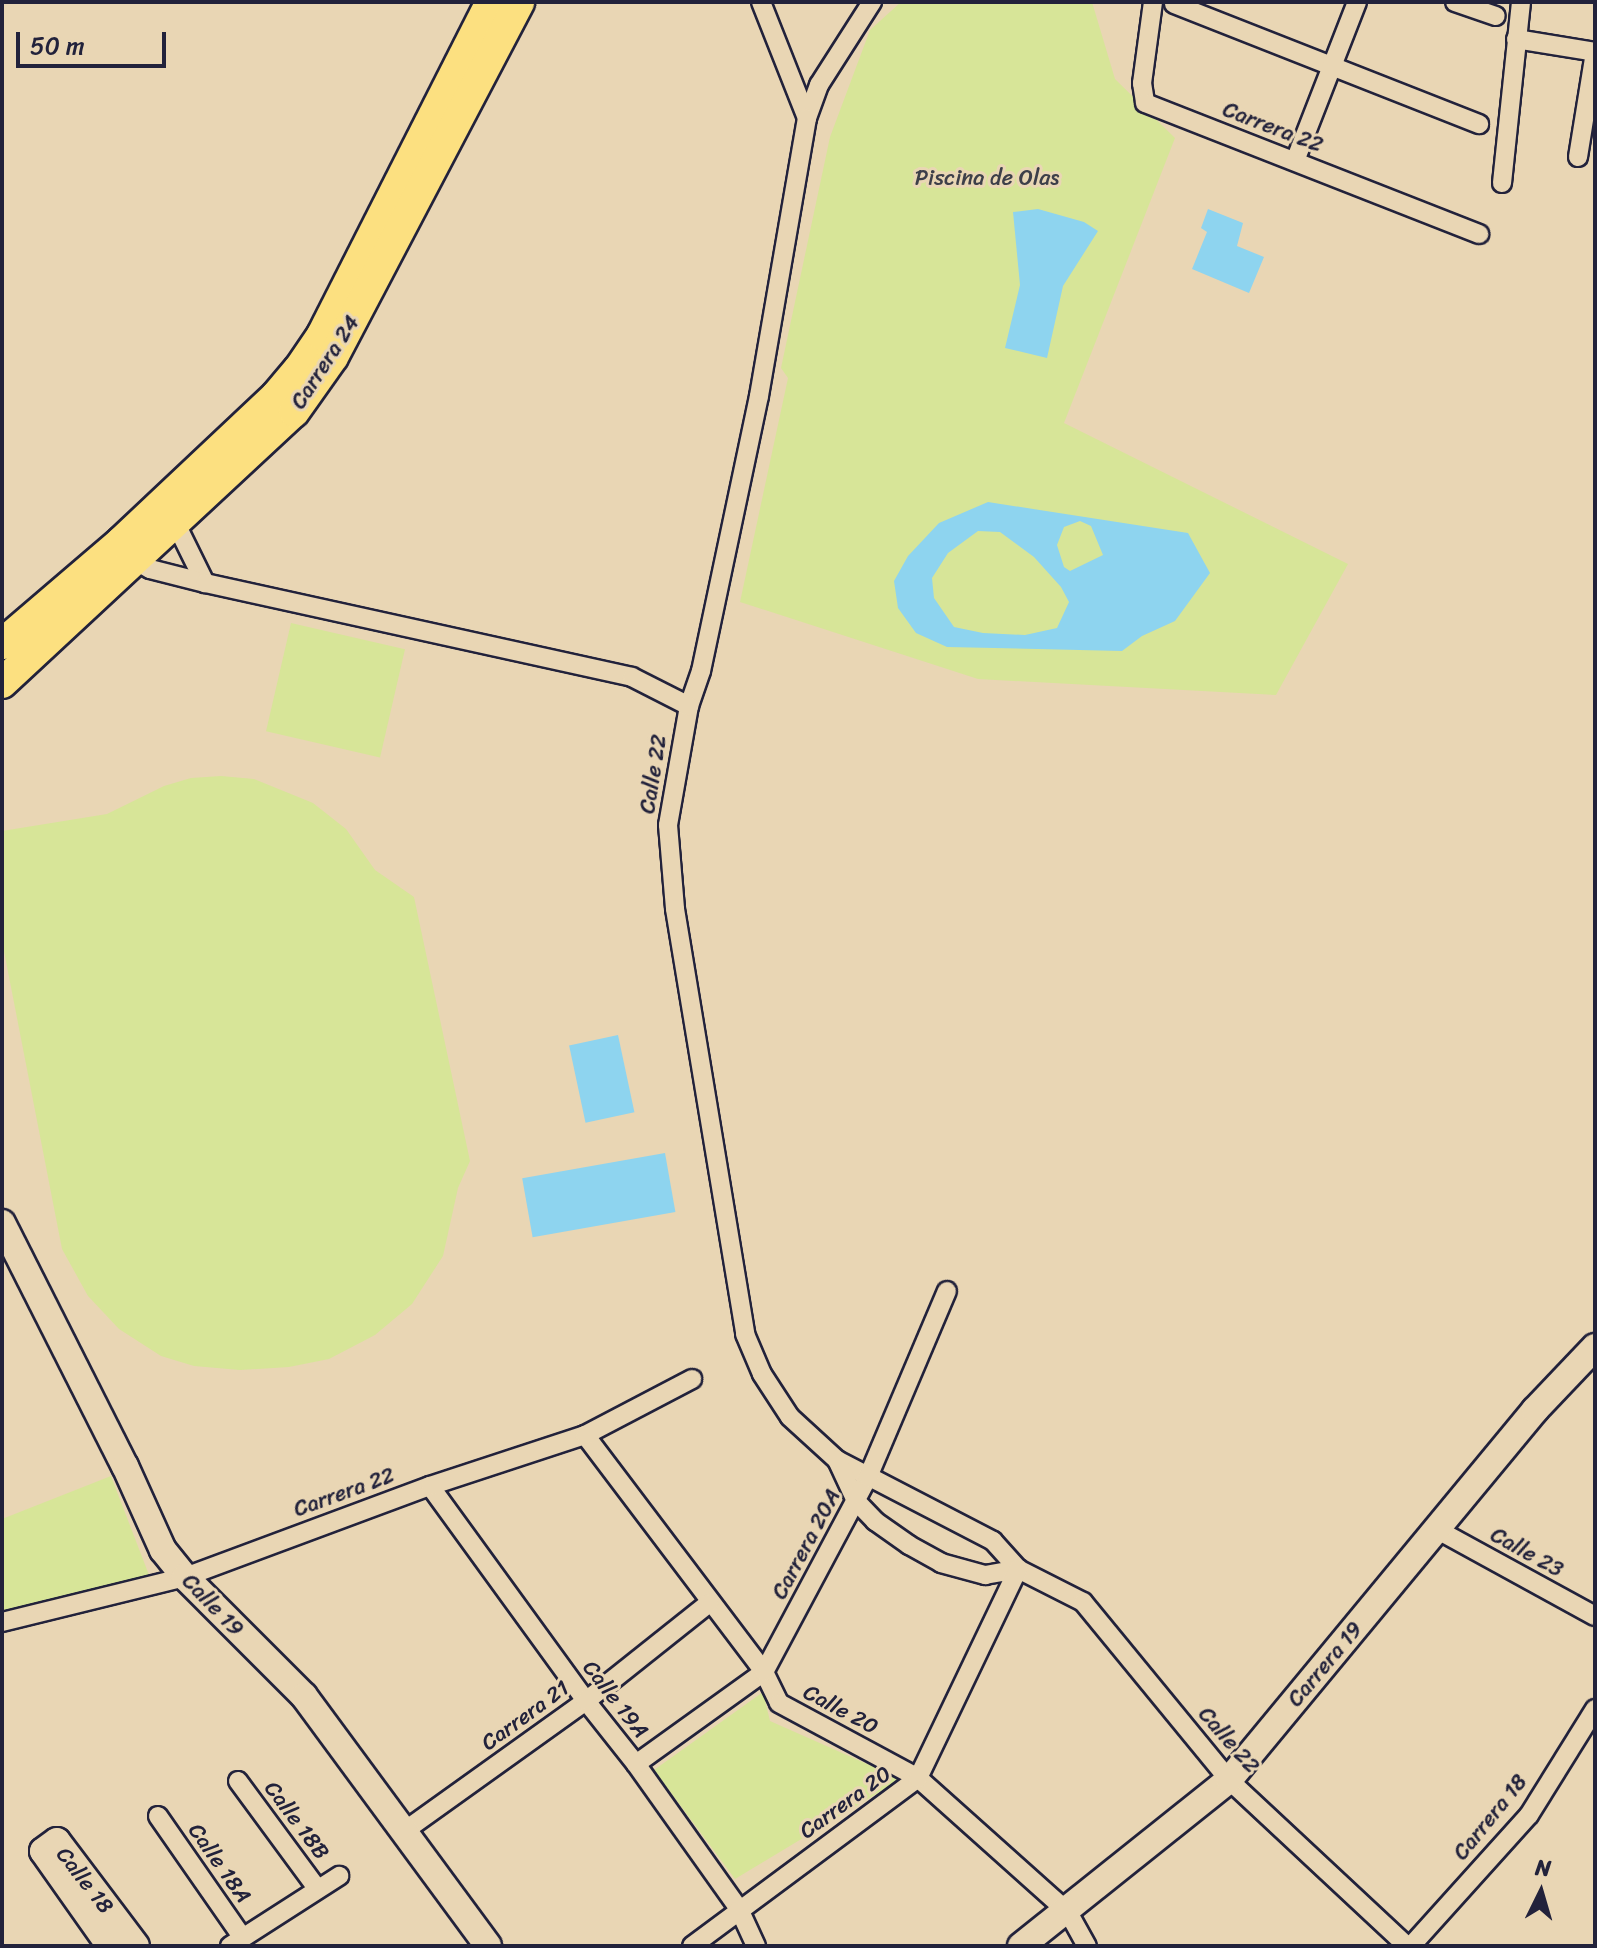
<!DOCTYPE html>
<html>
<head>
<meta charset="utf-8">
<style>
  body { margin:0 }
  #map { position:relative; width:1597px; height:1948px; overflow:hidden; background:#e9d6b4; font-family:Sriracha,sans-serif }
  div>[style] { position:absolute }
  .green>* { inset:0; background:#d7e598; transform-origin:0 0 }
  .water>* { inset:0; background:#8ed4ef; transform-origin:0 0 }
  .roads { filter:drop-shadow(2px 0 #22223b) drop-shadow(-2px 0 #22223b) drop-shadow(0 2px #22223b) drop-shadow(0 -2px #22223b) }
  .street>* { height:18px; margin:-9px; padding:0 9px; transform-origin:9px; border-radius:9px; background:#e9d6b4 }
  .secondary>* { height:26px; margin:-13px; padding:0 13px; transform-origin:13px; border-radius:13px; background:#e9d6b4 }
  .primary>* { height:30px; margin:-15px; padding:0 15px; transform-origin:15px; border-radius:15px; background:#fce080 }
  span { translate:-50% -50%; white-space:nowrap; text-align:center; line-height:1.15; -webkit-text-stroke:6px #e9d6b4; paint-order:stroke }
  .street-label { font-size:22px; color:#22223b }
  .park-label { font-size:22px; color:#3d3f49 }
  .frame { position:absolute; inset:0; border:4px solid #22223b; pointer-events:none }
  .north { position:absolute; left:1501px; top:1852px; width:80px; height:80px; -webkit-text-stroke:6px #e9d6b4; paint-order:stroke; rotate:5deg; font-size:22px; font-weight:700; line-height:32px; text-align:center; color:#22223b }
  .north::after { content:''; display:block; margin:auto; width:28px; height:36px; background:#22223b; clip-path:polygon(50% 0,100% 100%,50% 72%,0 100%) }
  .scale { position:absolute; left:16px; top:32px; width:150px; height:36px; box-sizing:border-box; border:4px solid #22223b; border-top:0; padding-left:10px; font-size:24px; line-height:28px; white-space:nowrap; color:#22223b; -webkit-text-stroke:6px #e9d6b4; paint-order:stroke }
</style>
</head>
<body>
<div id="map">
  <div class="green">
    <i style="clip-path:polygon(901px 2px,1092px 2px,1115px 79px,1175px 138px,1064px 423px,1348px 564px,1276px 695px,978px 679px,740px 602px,788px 378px,781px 368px,830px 137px,870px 30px)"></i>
    <i style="left:291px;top:623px;width:117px;height:111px;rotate:13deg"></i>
    <i style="clip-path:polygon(221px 776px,254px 779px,313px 803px,346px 829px,375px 870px,414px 897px,470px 1161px,458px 1188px,443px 1256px,412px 1304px,375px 1335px,329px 1359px,289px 1367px,240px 1370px,194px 1366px,161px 1356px,119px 1329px,88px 1296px,62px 1249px,2px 941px,2px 831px,107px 814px,164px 786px,191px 778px)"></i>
    <i style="clip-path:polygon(111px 1476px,149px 1575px,2px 1613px,2px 1519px)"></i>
    <i style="clip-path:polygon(763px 1692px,770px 1721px,901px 1779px,735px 1879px,654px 1770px)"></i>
  </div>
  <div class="water">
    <i style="clip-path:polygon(1038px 209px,1084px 222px,1098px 231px,1063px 286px,1047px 358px,1005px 348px,1020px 285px,1013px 212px)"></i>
    <i style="clip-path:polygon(1208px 209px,1243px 223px,1237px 246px,1264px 257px,1249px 293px,1192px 269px,1207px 232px,1201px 228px)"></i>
    <i style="clip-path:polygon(evenodd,988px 502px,1188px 533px,1210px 573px,1175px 621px,1142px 636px,1122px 651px,947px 647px,916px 633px,898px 608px,894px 581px,908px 556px,939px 523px,988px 502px,1080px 521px,1091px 526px,1103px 555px,1070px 571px,1064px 567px,1057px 545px,1064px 527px,1080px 521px,988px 502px,978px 531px,1000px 532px,1034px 557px,1061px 587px,1069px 602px,1057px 628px,1025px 635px,983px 633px,954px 627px,934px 598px,932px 578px,948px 553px,978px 531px)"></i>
    <i style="left:618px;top:1035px;width:79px;height:50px;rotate:78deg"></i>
    <i style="left:665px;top:1153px;width:60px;height:145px;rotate:80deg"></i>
  </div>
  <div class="roads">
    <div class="street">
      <i style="left:761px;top:2px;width:125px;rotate:68.4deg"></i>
      <i style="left:872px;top:2px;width:98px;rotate:122.6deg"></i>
      <i style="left:819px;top:85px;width:35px;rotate:110deg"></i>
      <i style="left:807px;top:118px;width:282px;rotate:99.8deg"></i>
      <i style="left:759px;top:396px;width:281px;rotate:101.9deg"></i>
      <i style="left:701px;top:671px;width:37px;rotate:109deg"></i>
      <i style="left:689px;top:706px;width:121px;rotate:100deg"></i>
      <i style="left:668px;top:825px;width:84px;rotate:85.2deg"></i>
      <i style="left:675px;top:909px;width:431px;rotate:80.6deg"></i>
      <i style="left:745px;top:1334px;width:43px;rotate:67deg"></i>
      <i style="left:762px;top:1374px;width:51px;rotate:56.9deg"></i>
      <i style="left:790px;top:1417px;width:64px;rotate:42.5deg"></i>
      <i style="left:837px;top:1460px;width:176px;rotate:27.4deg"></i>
      <i style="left:993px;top:1541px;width:38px;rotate:48deg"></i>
      <i style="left:1018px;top:1569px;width:73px;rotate:26.9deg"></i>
      <i style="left:1083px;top:1602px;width:230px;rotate:50.6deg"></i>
      <i style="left:1229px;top:1780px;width:243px;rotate:43deg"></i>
      <i style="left:1153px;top:2px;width:82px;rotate:97.7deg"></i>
      <i style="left:1142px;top:83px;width:20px;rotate:81deg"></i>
      <i style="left:1145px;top:103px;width:359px;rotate:21.4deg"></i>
      <i style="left:1455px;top:2px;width:43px;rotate:18.9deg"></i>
      <i style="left:1174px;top:4px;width:328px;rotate:21.5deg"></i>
      <i style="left:1516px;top:39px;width:80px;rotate:9.3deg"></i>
      <i style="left:1578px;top:157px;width:106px;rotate:-80.8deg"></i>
      <i style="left:1295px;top:161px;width:171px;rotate:-68.7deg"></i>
      <i style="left:1502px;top:183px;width:182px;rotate:-84deg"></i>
      <i style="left:176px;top:524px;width:66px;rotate:63.8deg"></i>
      <i style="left:136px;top:561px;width:16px;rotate:30deg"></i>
      <i style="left:150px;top:569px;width:57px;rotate:14.3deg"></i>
      <i style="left:205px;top:583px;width:437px;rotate:12.4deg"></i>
      <i style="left:632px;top:677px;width:64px;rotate:27deg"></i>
      <i style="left:585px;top:1435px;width:297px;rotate:52.9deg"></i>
      <i style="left:764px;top:1672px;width:34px;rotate:64deg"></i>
      <i style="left:779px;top:1703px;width:158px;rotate:28.3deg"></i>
      <i style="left:918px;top:1778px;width:201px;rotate:41.8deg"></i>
      <i style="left:1068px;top:1912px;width:39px;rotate:61deg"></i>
      <i style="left:837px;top:1460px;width:45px;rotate:65.1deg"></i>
      <i style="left:856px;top:1501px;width:28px;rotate:46deg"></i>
      <i style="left:875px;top:1521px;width:42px;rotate:35.2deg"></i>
      <i style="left:909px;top:1545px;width:37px;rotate:29deg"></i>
      <i style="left:941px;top:1563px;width:46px;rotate:15.3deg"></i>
      <i style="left:985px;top:1575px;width:34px;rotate:-10deg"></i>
      <i style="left:430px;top:1486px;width:266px;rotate:54deg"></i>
      <i style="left:586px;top:1701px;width:80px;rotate:51.6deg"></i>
      <i style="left:636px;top:1764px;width:178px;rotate:54.6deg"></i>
      <i style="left:739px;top:1909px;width:41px;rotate:65.3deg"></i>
      <i style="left:1436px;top:1529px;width:181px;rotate:28.7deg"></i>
      <i style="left:2px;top:1622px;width:188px;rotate:-13.8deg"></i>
      <i style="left:185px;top:1577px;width:261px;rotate:-20.4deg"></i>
      <i style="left:430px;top:1486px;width:163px;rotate:-18.2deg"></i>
      <i style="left:585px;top:1435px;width:121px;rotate:-27.6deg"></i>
      <i style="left:636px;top:1764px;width:158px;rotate:-35.7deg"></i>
      <i style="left:764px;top:1672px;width:221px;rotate:-61.9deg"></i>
      <i style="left:868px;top:1477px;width:202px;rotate:-67deg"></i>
      <i style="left:238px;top:1781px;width:133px;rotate:53.6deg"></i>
      <i style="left:158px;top:1816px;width:147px;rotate:55.2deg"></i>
      <i style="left:403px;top:1832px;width:225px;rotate:-35.6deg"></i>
      <i style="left:586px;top:1701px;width:157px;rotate:-38.5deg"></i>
      <i style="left:230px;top:1946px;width:130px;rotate:-32.7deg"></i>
      <i style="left:692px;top:1946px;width:282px;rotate:-36.6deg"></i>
      <i style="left:918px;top:1778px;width:232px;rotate:-64.4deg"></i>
      <i style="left:1411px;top:1946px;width:176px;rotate:-48deg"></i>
      <i style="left:1529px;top:1815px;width:125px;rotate:-58.1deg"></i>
    </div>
    <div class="secondary">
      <i style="left:2px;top:1223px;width:272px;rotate:63.2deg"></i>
      <i style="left:125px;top:1466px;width:92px;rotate:65.7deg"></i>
      <i style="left:163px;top:1550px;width:35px;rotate:51deg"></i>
      <i style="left:185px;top:1577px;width:168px;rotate:45deg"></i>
      <i style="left:304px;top:1696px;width:310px;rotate:53.6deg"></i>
      <i style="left:110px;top:1946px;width:116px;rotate:-125.2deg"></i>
      <i style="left:43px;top:1851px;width:17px;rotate:-36deg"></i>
      <i style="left:57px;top:1841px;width:131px;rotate:53deg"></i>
      <i style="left:1021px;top:1946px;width:266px;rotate:-38.6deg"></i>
      <i style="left:1229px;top:1780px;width:480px;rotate:-50.4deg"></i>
      <i style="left:1535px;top:1410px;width:87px;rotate:-46.4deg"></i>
    </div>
    <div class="primary">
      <i style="left:2px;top:644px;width:157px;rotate:-40.6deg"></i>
      <i style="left:121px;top:542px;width:213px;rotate:-43.3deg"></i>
      <i style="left:276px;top:396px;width:35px;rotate:-50deg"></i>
      <i style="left:299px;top:369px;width:41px;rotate:-55.9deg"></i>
      <i style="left:322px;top:335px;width:373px;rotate:-63.1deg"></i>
      <i style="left:2px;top:683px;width:398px;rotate:-42.9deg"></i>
      <i style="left:294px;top:412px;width:67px;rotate:-54.7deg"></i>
      <i style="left:333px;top:357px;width:401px;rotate:-62.3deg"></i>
    </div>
  </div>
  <div class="street-label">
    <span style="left:1273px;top:127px;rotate:21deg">Carrera 22</span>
    <span style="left:325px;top:362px;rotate:-57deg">Carrera 24</span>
    <span style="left:653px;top:774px;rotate:-81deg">Calle 22</span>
    <span style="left:344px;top:1492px;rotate:-20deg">Carrera 22</span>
    <span style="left:806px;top:1544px;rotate:-62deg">Carrera 20A</span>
    <span style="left:1527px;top:1552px;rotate:29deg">Calle 23</span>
    <span style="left:213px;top:1605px;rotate:46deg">Calle 19</span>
    <span style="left:1325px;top:1664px;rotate:-50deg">Carrera 19</span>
    <span style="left:616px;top:1699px;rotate:52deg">Calle 19A</span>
    <span style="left:841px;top:1709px;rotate:28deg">Calle 20</span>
    <span style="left:525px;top:1715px;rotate:-36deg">Carrera 21</span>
    <span style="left:1229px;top:1740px;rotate:49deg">Calle 22</span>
    <span style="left:845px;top:1802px;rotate:-36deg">Carrera 20</span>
    <span style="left:1490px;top:1817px;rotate:-51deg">Carrera 18</span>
    <span style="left:297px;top:1820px;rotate:53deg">Calle 18B</span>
    <span style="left:220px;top:1863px;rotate:55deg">Calle 18A</span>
    <span style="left:85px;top:1880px;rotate:52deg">Calle 18</span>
  </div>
  <div class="park-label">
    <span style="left:987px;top:178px">Piscina de Olas</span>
  </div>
  <div class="frame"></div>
  <div class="north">N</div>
  <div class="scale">50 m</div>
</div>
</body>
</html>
